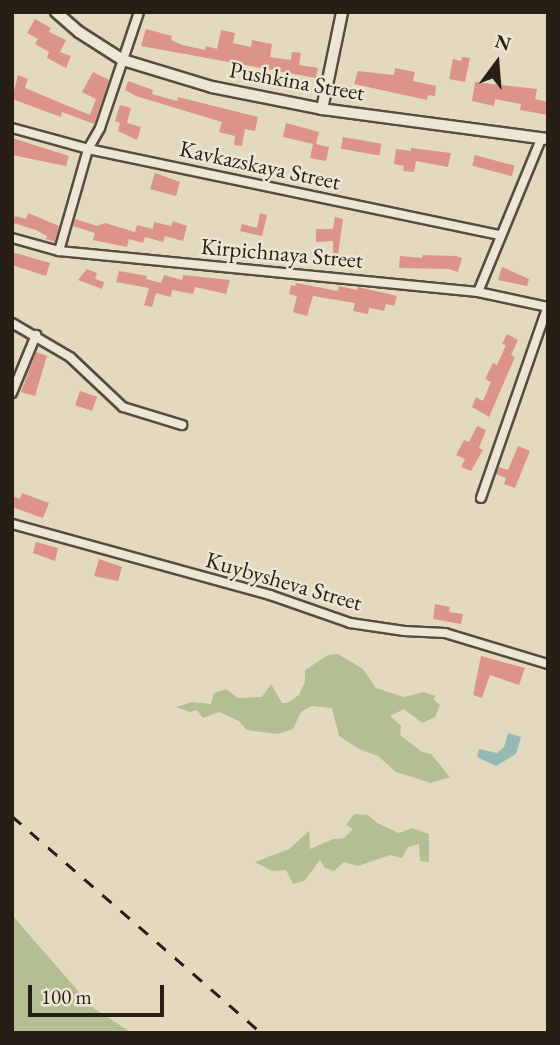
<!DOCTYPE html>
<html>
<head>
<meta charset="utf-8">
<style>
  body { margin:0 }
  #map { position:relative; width:560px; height:1045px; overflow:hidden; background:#e3d9be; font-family:"EB Garamond",serif }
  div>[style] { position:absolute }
  .green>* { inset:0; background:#b3bf92 }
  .water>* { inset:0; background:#95bab4 }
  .building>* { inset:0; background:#dc938a; transform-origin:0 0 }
  .roads { filter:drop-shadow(2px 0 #564d3f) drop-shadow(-2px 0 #564d3f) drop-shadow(0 2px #564d3f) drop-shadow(0 -2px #564d3f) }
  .street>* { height:8px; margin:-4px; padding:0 4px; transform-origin:4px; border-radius:4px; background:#ede6d5 }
  .secondary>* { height:10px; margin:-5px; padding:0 5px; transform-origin:5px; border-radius:5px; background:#ede6d5 }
  .rail>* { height:2.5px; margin-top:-1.25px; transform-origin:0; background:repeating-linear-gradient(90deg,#271e15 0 12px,transparent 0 24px) }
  span { translate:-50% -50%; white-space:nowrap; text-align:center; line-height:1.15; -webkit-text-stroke:5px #ede6d5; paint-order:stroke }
  .street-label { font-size:23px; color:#271e15 }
  .frame { position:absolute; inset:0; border:14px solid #271e15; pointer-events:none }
  .north { position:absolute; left:462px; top:28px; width:70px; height:70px; -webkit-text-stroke:5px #ede6d5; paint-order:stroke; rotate:16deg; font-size:19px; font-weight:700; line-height:28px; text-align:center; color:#271e15 }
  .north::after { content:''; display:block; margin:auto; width:24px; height:32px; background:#271e15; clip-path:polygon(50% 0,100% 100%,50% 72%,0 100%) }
  .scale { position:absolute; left:28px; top:985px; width:136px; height:32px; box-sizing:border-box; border:4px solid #271e15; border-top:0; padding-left:9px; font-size:21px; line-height:24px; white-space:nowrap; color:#271e15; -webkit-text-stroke:5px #ede6d5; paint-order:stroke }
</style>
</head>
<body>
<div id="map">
  <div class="green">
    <i style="clip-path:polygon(338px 654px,363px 669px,376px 688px,404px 697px,424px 692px,435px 696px,434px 700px,440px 705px,435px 717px,422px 723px,404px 709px,390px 716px,401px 726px,400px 735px,422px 752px,431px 754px,450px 777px,431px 783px,396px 772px,378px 756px,359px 749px,339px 736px,332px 708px,312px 706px,301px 712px,293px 729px,278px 734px,247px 730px,239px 721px,219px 712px,203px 718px,197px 710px,190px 712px,176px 707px,192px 702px,211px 704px,214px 693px,226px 689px,238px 698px,262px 697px,271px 684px,282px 703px,287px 703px,299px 695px,305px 682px,305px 670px,328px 655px)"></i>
    <i style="clip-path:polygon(354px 814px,368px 815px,377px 823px,399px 833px,412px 828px,429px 834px,429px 862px,420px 861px,419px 844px,408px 847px,402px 858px,390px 855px,358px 866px,344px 862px,334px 871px,325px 868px,320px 860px,304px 881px,293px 884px,286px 870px,272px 871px,255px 862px,289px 849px,309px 831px,310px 849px,333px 839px,344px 838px,353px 829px,346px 825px)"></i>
    <i style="clip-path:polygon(12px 915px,92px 1007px,132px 1033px,14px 1033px)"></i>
  </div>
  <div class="water">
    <i style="clip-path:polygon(508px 733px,521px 737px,516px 754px,496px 766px,477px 757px,479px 749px,497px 753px,504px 747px)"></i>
  </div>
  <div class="building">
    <i style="clip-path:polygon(35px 19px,51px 28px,49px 32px,66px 40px,60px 52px,71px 56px,66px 68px,47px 58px,49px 52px,35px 44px,38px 39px,27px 33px)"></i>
    <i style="clip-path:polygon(146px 29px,172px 36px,171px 40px,182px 45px,205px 50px,206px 46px,217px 49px,221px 30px,235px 33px,233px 43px,251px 47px,252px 40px,272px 44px,270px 57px,291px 60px,292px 52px,301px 53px,299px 65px,318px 68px,316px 78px,141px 46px)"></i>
    <i style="clip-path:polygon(462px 57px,470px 58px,465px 82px,449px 79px,453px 59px,461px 61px)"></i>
    <i style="clip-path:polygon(395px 68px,415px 72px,413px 81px,436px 86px,435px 96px,428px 95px,427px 100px,354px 84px,358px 71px,394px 75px)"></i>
    <i style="clip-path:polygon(93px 72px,109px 80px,94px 124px,62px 112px,61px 117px,12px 99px,18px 75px,28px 79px,25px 88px,90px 115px,96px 99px,82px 92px)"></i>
    <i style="clip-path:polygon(128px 81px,153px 90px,152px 94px,177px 101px,178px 97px,258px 117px,255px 131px,245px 129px,242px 146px,234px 145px,235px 136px,219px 132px,222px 122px,136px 96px,125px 90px)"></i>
    <i style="clip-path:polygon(475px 82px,537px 89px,535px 99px,548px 102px,548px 115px,520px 110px,521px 104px,495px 99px,494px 106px,472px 101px)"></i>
    <i style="clip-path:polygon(120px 105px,131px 108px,127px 123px,141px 127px,137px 140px,118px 131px,120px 123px,115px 121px)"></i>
    <i style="clip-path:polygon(286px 123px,319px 132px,316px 144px,329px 147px,326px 161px,310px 158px,313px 144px,283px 137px)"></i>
    <i style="left:343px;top:137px;width:39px;height:12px;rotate:10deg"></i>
    <i style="clip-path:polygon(12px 138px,69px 156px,66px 166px,12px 155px)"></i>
    <i style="clip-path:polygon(411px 148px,451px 153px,448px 167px,416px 161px,414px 172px,403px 171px,404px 166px,394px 164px,396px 149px,411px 151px)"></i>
    <i style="left:475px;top:155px;width:41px;height:11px;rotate:15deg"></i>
    <i style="clip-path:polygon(155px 173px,180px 182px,176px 196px,150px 189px)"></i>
    <i style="clip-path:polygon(28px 213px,59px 226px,55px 242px,46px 239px,47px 236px,36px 230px,13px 223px,15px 216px,26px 219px)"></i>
    <i style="clip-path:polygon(260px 213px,267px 215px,262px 236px,240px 231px,242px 224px,257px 228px)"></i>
    <i style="clip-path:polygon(335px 217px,343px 219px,338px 255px,333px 255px,333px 241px,316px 242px,316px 229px,333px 229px)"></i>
    <i style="clip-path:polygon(75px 219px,97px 226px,105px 223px,135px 232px,137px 225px,153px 229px,154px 222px,171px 226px,173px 221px,187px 226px,183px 241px,165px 236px,163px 242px,145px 237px,143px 243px,129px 239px,127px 247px,93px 240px,95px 233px,73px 226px)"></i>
    <i style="clip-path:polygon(12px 252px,50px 263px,46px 276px,12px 265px)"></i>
    <i style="clip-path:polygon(423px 255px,456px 256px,462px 258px,458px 272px,448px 269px,399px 268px,400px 256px,422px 258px)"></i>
    <i style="clip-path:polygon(502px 267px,529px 279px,527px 286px,498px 280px)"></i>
    <i style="clip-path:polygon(87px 269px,97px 273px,95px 279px,104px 282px,102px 289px,78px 280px)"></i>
    <i style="clip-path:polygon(119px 271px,147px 276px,146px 279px,161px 283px,164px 275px,182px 280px,183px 275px,230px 280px,226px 294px,195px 287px,193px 294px,172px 290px,171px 297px,156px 293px,152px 307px,144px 305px,149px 288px,116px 282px)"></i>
    <i style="clip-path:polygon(296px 283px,338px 291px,339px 286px,357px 290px,358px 287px,397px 296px,394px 306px,386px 304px,384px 311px,369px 308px,368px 314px,353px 311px,355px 303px,313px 296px,307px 316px,293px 312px,297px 296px,289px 294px,291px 285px,295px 286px)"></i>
    <i style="clip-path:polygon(507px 334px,518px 340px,511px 355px,515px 357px,489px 417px,472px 407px,476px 397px,483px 401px,491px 382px,485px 379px,493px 363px,497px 365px,506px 345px,502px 344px)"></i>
    <i style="clip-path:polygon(36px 352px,47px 356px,35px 396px,21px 392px)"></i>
    <i style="left:80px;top:391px;width:18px;height:15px;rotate:19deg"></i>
    <i style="clip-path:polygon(477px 426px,486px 430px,479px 448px,483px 450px,471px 471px,461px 467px,465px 459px,456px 455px,464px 440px,469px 442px)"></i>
    <i style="clip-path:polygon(518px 446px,530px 451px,515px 488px,504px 484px,506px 478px,496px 474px,499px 467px,508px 470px)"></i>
    <i style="clip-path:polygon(22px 493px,49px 503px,43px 518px,12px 507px,12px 496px,20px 499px)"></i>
    <i style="clip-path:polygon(36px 542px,58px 548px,55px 561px,33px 553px)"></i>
    <i style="clip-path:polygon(99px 559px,122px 567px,118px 581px,94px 576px)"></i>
    <i style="clip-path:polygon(435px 604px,450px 607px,449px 612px,463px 614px,461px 624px,433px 619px)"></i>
    <i style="clip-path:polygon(481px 656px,525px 668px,519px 685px,490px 675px,482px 698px,473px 695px)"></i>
  </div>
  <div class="roads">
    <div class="street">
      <i style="left:12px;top:128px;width:79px;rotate:15.4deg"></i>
      <i style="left:88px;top:149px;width:422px;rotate:11.8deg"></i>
      <i style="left:12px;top:238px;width:49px;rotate:15.5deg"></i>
      <i style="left:59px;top:251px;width:421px;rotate:5.6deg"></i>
      <i style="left:478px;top:292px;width:72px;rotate:12.1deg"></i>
      <i style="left:59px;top:251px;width:106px;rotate:-74.1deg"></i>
      <i style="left:88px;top:149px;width:24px;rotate:-60deg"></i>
      <i style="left:100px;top:128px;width:122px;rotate:-71.4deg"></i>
      <i style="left:478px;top:292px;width:165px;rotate:-67.6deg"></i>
      <i style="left:12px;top:323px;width:67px;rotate:30.4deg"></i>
      <i style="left:70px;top:357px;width:73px;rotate:43.3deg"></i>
      <i style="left:123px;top:407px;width:62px;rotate:17deg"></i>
      <i style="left:12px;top:393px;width:63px;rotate:-67.5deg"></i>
      <i style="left:481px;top:498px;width:203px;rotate:-70.8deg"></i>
      <i style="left:12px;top:524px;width:268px;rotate:15.4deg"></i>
      <i style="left:270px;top:595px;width:85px;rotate:19.3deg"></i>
      <i style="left:350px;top:623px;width:55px;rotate:8.4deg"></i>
      <i style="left:404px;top:631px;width:41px;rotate:2.8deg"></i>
      <i style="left:445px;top:633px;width:108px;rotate:16.8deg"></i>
    </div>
    <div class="secondary">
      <i style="left:56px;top:12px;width:30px;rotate:41deg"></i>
      <i style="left:79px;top:32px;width:52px;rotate:32.5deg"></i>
      <i style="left:123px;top:60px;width:93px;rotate:16.9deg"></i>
      <i style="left:212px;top:87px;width:112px;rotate:11.3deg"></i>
      <i style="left:322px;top:109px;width:228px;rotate:7.6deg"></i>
      <i style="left:322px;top:109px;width:99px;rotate:-78.3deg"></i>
    </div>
  </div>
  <div class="rail">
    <i style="left:12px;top:816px;width:331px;rotate:41deg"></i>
  </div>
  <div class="street-label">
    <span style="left:297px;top:81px;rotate:10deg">Pushkina Street</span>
    <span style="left:260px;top:165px;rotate:12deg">Kavkazskaya Street</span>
    <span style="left:282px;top:253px;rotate:5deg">Kirpichnaya Street</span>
    <span style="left:284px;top:581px;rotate:16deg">Kuybysheva Street</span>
  </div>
  <div class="frame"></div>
  <div class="north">N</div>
  <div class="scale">100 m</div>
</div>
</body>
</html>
